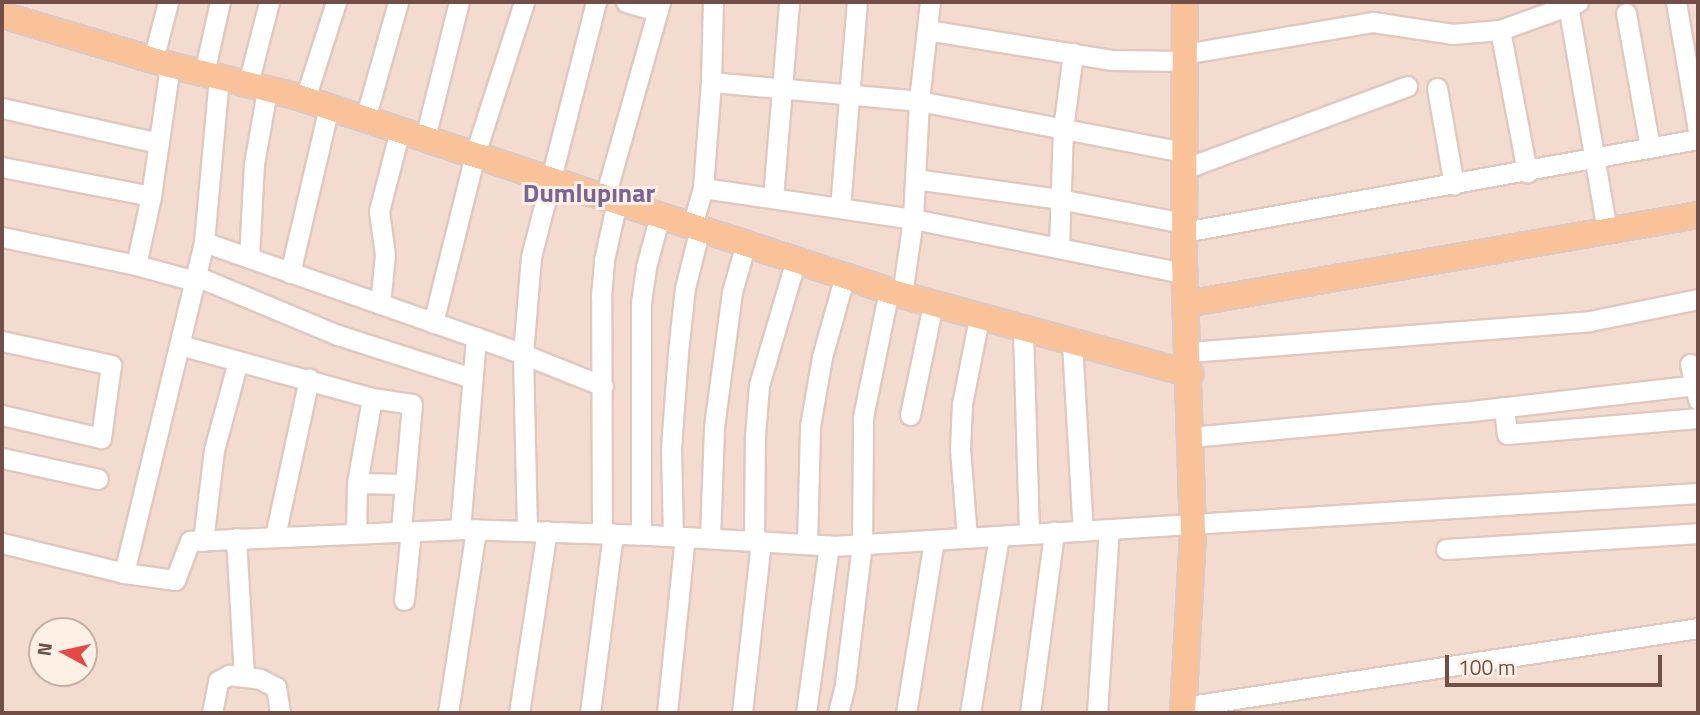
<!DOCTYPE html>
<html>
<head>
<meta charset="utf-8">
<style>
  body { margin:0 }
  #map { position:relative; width:1700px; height:715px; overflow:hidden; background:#fcebe0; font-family:"Titillium Web",sans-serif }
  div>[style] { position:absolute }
  .residential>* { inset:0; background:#f3dbcf }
  .roads { filter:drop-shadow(2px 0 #e1c8bf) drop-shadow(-2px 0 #e1c8bf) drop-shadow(0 2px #e1c8bf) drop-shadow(0 -2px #e1c8bf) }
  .minor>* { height:19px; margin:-9.5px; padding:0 9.5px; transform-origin:9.5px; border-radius:9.5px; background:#fff }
  .major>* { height:24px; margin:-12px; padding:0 12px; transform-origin:12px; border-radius:12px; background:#fac299 }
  span { translate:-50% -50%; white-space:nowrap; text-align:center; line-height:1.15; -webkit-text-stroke:6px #fff0e6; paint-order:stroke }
  .district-label { font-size:26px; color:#7a6495; font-weight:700 }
  .frame { position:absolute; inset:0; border:4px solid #724e48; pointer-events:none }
  .north { position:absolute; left:28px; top:617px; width:70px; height:70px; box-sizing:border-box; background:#fff0e6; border:2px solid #c7afa7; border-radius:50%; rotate:278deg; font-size:19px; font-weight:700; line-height:28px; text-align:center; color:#724e48 }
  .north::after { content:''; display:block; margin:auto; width:24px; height:32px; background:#e44946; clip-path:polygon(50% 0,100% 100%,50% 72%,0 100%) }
  .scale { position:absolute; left:1445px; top:655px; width:217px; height:32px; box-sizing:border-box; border:4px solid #724e48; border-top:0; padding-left:9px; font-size:21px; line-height:24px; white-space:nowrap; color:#724e48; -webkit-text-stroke:5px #fff0e6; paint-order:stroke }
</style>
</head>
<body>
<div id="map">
  <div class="residential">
    <i style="clip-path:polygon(evenodd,2px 2px,1698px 2px,1698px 713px,2px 713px,2px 2px,42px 631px,84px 631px,84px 673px,42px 673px,42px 631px)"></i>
  </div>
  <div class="roads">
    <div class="minor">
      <i style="left:626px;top:2px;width:33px;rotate:16deg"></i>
      <i style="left:1676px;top:2px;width:131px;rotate:80.3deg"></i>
      <i style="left:1568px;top:5px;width:228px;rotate:80.2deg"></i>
      <i style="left:1626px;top:13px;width:137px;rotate:79.9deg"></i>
      <i style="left:927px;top:30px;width:188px;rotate:9.2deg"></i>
      <i style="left:1113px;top:60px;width:71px;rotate:0.8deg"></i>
      <i style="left:1500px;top:30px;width:145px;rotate:79.2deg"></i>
      <i style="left:1184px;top:54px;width:192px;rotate:-9.6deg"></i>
      <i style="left:1373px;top:22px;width:80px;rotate:8.6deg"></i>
      <i style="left:1452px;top:34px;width:48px;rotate:-4.8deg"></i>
      <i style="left:1500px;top:30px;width:83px;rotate:-19.7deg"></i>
      <i style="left:153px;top:60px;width:60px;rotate:-75.5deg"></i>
      <i style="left:204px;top:73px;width:73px;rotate:-77.3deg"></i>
      <i style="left:711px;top:82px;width:209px;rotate:5.2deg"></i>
      <i style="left:919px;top:101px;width:270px;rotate:10.9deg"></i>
      <i style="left:248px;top:84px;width:85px;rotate:-75.6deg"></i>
      <i style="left:1437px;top:88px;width:98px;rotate:80.1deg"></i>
      <i style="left:305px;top:99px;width:102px;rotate:-72.3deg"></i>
      <i style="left:2px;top:108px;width:161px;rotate:12.6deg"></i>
      <i style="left:365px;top:119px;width:122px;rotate:-74.2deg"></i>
      <i style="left:425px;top:138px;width:140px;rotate:-76deg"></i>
      <i style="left:2px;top:167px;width:152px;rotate:11deg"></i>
      <i style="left:1184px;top:169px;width:238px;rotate:-20.4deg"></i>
      <i style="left:915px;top:179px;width:145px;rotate:7.9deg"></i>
      <i style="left:1059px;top:199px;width:127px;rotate:10.9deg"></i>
      <i style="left:703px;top:188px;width:212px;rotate:8.4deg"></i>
      <i style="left:913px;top:219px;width:276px;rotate:11.3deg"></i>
      <i style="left:605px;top:197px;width:203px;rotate:-74.2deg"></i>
      <i style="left:773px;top:198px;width:197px;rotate:-85.3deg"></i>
      <i style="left:840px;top:208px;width:207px;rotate:-85.3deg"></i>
      <i style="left:692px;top:226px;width:40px;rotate:-74deg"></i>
      <i style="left:703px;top:188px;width:106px;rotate:-85.7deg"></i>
      <i style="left:711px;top:82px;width:80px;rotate:-88.6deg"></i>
      <i style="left:1184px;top:232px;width:522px;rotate:-10.26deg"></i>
      <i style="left:2px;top:237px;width:137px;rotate:11.8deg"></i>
      <i style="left:136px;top:265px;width:61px;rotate:15.2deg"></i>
      <i style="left:204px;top:242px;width:338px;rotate:19.3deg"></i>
      <i style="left:523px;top:354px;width:86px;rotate:21.8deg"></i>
      <i style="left:1059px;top:248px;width:119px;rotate:-88.1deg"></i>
      <i style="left:1063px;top:129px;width:77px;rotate:-82.5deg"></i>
      <i style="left:249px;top:258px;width:94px;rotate:-87deg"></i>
      <i style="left:254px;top:164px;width:75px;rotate:-80deg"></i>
      <i style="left:136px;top:265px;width:71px;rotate:-77.7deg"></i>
      <i style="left:151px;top:196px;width:132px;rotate:-81.7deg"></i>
      <i style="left:290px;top:273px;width:171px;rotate:-76.8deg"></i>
      <i style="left:196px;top:276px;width:154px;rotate:22.6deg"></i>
      <i style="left:338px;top:335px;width:141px;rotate:17.8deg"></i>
      <i style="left:902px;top:295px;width:77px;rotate:-81.8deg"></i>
      <i style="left:913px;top:219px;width:118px;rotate:-87.1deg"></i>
      <i style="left:919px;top:101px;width:100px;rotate:-83.7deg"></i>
      <i style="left:380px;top:304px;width:49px;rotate:-84.2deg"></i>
      <i style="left:385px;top:255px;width:44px;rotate:-97.8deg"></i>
      <i style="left:379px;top:211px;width:84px;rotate:-75.5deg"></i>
      <i style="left:433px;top:323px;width:174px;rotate:-76deg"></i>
      <i style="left:475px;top:154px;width:160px;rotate:-72.1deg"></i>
      <i style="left:1023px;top:330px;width:204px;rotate:88.3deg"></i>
      <i style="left:2px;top:341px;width:112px;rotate:12.4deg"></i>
      <i style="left:111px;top:365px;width:74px;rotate:97.8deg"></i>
      <i style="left:101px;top:438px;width:102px;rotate:-166.9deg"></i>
      <i style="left:1072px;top:343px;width:188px;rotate:86.7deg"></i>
      <i style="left:180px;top:345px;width:199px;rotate:15.4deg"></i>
      <i style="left:372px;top:398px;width:40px;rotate:8.5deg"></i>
      <i style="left:412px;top:404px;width:127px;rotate:95deg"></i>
      <i style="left:1189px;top:352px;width:402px;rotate:-4.4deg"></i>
      <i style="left:1590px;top:321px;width:110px;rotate:-11.5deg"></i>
      <i style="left:1690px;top:364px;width:37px;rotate:77deg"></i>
      <i style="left:1504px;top:407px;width:27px;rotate:84deg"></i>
      <i style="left:1507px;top:434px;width:192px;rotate:-4.8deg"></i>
      <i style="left:910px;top:415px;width:113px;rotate:-78.3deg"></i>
      <i style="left:1191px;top:437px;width:273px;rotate:-5.3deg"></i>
      <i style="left:1463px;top:412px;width:234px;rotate:-6.6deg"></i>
      <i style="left:2px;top:458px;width:98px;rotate:12.3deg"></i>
      <i style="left:357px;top:483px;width:48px;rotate:1.2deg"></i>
      <i style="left:460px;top:529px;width:193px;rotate:-85.2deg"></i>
      <i style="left:527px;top:531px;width:177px;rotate:-91.3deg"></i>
      <i style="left:523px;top:354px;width:97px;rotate:-85.3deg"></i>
      <i style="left:531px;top:257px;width:263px;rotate:-75.7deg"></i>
      <i style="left:356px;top:533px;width:50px;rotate:-88.9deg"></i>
      <i style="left:357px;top:483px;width:86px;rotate:-80deg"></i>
      <i style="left:602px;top:533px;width:237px;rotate:-90.2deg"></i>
      <i style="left:601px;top:296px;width:36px;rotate:-85deg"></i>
      <i style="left:604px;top:260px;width:60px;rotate:-77.6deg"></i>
      <i style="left:641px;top:534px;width:231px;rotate:-90deg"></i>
      <i style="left:641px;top:303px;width:36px;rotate:-82deg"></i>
      <i style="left:646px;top:267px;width:54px;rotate:-74.9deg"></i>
      <i style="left:275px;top:536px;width:161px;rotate:-77.8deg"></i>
      <i style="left:673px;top:536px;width:88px;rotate:-91.3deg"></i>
      <i style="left:671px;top:448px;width:96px;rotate:-85.8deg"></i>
      <i style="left:678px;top:352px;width:64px;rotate:-83.8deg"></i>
      <i style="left:685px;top:288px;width:62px;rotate:-76deg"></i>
      <i style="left:236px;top:538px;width:138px;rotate:86.7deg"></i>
      <i style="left:710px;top:538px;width:111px;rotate:-87.9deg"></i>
      <i style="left:714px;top:427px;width:136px;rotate:-82.4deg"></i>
      <i style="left:732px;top:292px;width:51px;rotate:-74.1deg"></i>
      <i style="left:967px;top:538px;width:89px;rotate:-94.5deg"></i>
      <i style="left:960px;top:449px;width:45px;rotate:-87.5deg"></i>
      <i style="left:962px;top:404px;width:88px;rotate:-78.8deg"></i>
      <i style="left:203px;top:541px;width:92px;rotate:-83.1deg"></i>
      <i style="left:214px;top:450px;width:92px;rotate:-74.9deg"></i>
      <i style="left:754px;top:541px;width:105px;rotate:-89.5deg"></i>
      <i style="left:755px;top:436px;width:51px;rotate:-85.5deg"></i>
      <i style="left:759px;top:385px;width:131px;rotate:-73.6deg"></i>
      <i style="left:2px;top:543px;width:126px;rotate:13.8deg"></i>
      <i style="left:124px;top:573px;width:51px;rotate:7.8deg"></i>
      <i style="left:175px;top:580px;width:42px;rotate:-69deg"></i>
      <i style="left:190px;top:541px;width:270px;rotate:-2.5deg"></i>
      <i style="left:460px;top:529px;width:190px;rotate:1.8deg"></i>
      <i style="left:650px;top:535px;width:183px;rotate:3.4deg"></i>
      <i style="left:833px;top:546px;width:867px;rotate:-3.51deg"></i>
      <i style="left:807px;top:544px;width:118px;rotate:-88.5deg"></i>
      <i style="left:810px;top:426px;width:70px;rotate:-80.1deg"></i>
      <i style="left:822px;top:357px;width:85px;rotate:-74.3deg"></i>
      <i style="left:1446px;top:549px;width:253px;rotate:-3.6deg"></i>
      <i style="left:124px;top:573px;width:341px;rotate:-76.4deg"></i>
      <i style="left:204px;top:242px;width:166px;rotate:-84.8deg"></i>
      <i style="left:404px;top:600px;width:69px;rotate:-84.2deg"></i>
      <i style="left:1183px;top:707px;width:521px;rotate:-8.72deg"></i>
      <i style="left:212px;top:713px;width:33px;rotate:-79deg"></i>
      <i style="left:218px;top:681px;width:13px;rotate:-29deg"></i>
      <i style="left:229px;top:675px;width:31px;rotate:7deg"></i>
      <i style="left:260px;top:679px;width:18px;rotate:27deg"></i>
      <i style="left:276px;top:687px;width:26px;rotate:81deg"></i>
      <i style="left:448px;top:713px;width:186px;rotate:-81.3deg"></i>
      <i style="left:519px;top:713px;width:184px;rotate:-81.3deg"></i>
      <i style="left:590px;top:713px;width:181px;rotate:-82.7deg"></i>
      <i style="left:667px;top:713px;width:177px;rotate:-84.2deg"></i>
      <i style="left:742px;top:713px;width:173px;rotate:-83.7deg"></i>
      <i style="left:806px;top:713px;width:169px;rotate:-82.2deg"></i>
      <i style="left:838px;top:713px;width:30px;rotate:-76deg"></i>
      <i style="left:845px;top:684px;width:141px;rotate:-83.1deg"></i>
      <i style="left:862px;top:544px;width:127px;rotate:-89.5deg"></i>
      <i style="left:863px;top:417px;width:130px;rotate:-78.4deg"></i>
      <i style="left:906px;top:713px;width:175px;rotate:-80.8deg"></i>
      <i style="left:970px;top:713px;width:179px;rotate:-80.7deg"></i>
      <i style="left:1030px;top:713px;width:183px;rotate:-82.4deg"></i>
      <i style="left:1097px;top:713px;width:184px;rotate:-86.3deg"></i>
    </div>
    <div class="major">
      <i style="left:2px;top:15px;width:175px;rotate:16.6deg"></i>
      <i style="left:170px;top:65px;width:129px;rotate:13.9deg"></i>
      <i style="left:295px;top:96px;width:639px;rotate:18.15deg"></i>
      <i style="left:902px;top:295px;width:299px;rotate:15.3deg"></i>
      <i style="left:1186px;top:304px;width:520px;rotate:-9.86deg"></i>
      <i style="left:1183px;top:713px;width:180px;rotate:-86.8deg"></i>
      <i style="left:1193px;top:533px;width:269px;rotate:-91.9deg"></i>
      <i style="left:1184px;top:264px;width:262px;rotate:-89.8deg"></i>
    </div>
  </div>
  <div class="district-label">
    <span style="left:589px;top:193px">Dumlupınar</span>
  </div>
  <div class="frame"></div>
  <div class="north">N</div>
  <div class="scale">100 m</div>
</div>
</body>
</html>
